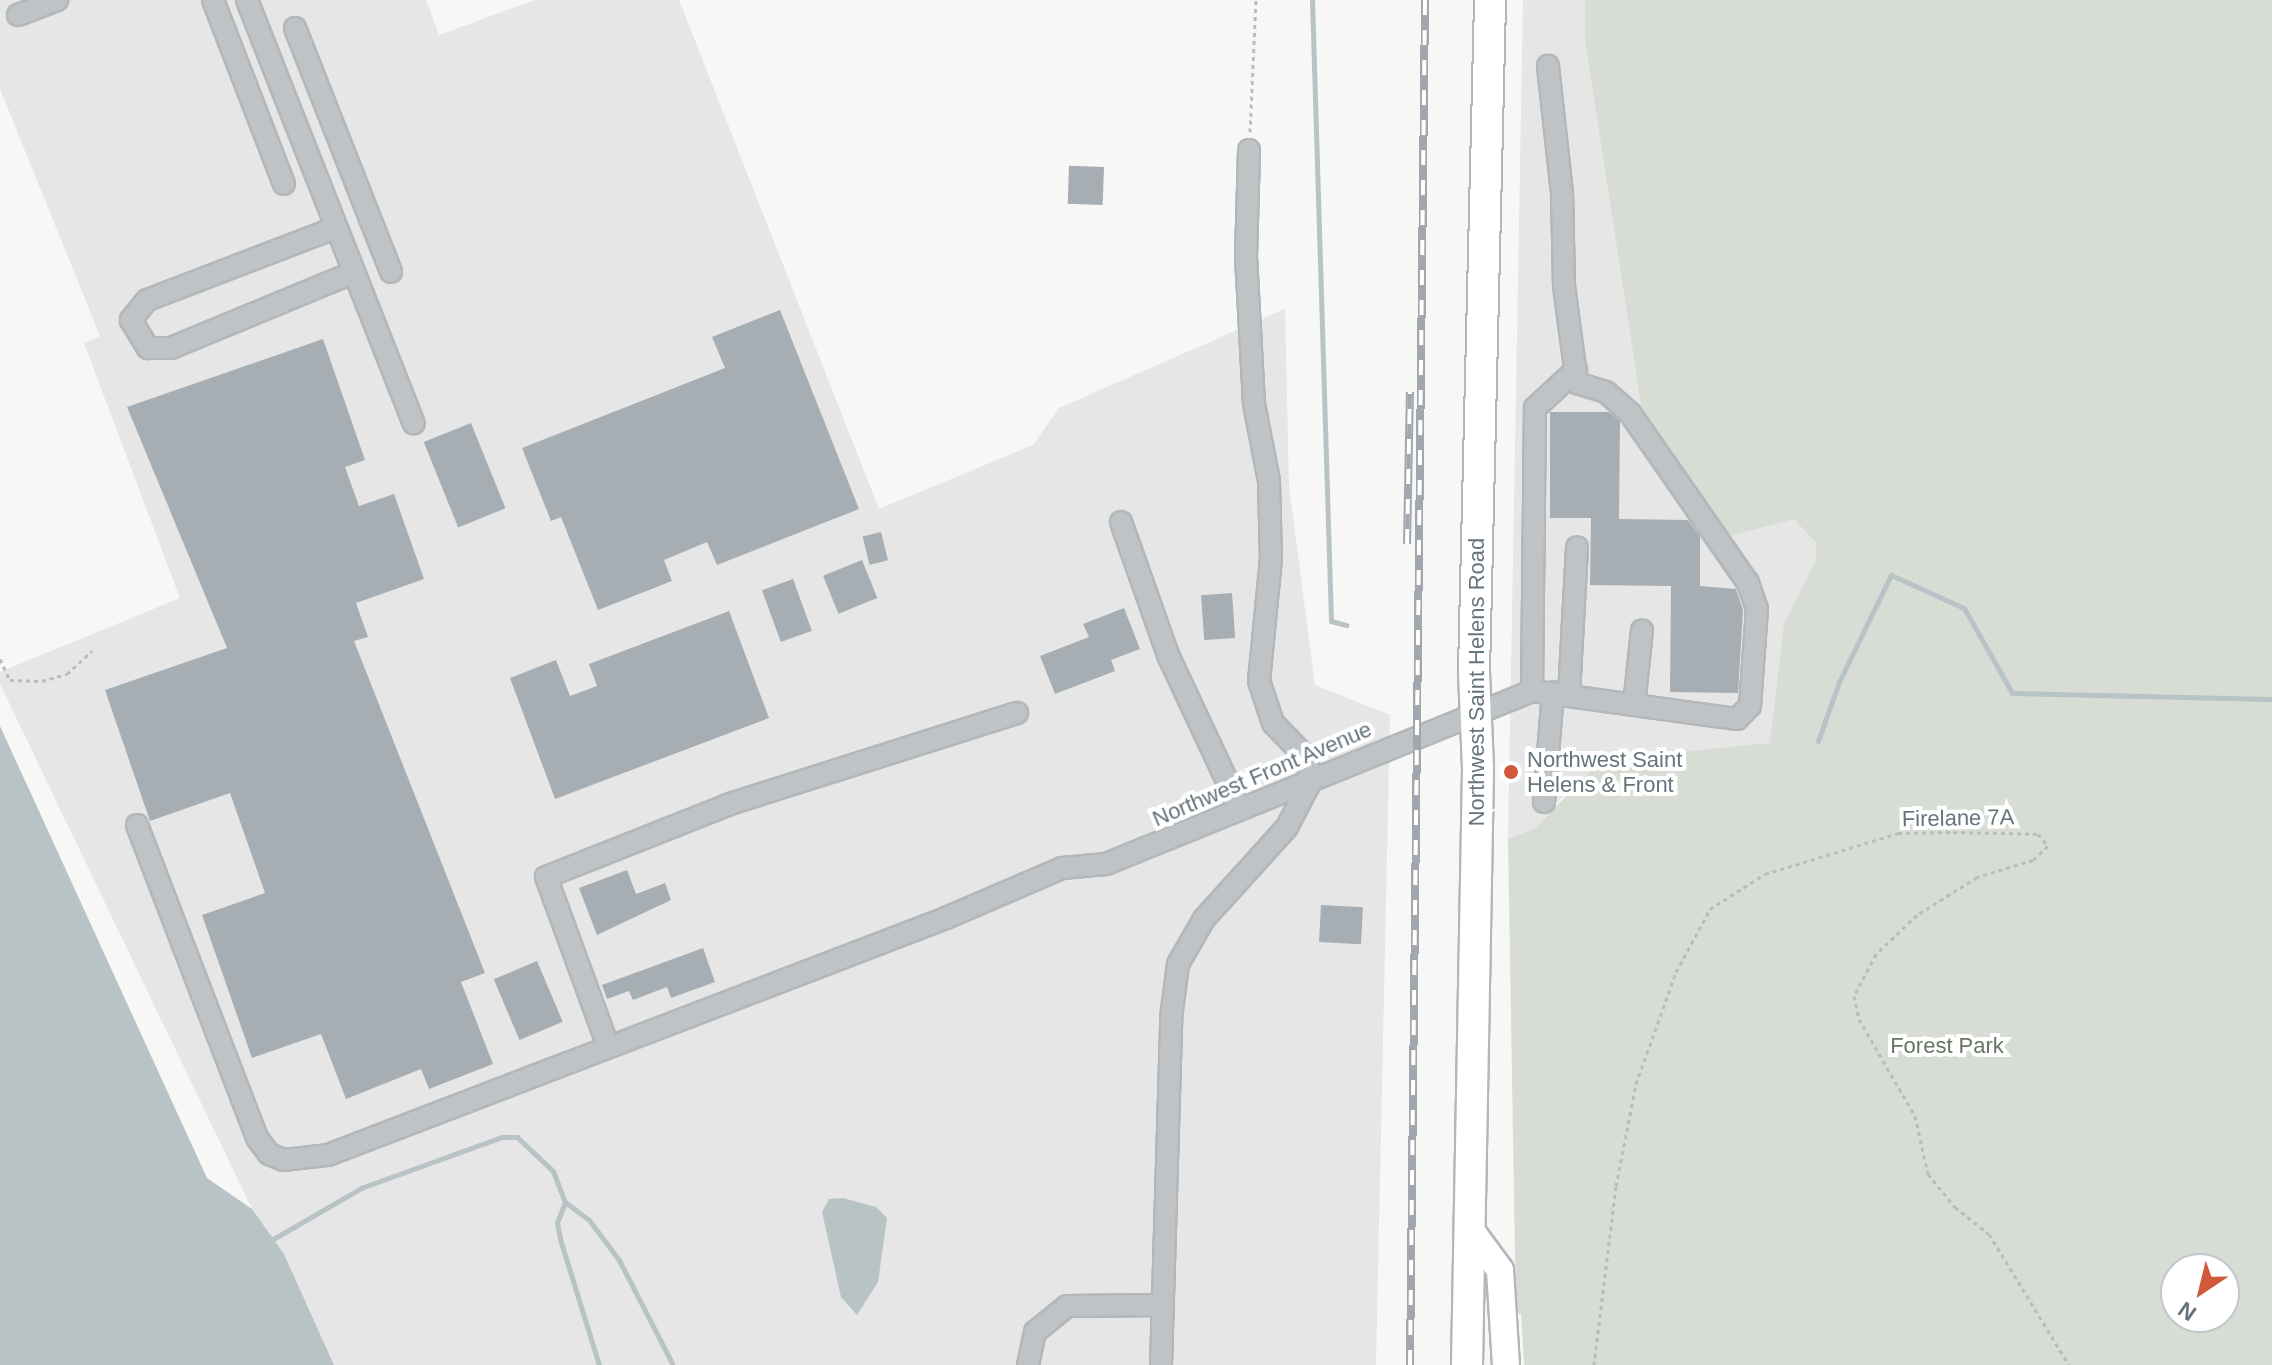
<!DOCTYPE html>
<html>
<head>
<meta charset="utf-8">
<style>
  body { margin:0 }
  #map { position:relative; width:2272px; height:1365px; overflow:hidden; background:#f7f7f5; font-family:Arial,sans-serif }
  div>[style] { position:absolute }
  .built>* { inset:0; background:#e5e6e5 }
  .green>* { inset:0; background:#d7dcd4 }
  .water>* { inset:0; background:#b8c3c6 }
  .stream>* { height:5px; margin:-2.5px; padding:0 2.5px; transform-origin:2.5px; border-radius:2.5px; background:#b8c3c6 }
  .building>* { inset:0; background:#a7aeb3; transform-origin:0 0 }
  .path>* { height:3px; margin-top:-1.5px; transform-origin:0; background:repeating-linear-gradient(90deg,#b9bcbe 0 4px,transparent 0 8px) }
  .roads { filter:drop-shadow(2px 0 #b3b7ba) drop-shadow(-2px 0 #b3b7ba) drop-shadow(0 2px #b3b7ba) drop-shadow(0 -2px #b3b7ba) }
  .minor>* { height:20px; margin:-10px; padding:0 10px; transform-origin:10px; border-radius:10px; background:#bfc3c6 }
  .major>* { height:26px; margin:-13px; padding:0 13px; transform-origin:13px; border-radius:13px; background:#fff }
  .highway>* { height:30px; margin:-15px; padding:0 15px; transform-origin:15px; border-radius:15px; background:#fff }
  .rail>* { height:8px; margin-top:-4px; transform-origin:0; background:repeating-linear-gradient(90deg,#fff 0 15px,#a1a7ac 0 30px); box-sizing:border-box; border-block:2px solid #a1a7ac }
  .dots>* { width:22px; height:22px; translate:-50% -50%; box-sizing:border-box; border:4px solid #fff; border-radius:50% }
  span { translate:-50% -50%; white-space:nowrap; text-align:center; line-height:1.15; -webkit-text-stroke:8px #fff; paint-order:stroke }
  .street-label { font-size:22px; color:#66747d }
  .poi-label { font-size:22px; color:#66747d }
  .left { translate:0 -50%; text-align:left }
  .park-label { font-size:22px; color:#677664 }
  .north { position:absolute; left:2160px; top:1253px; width:80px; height:80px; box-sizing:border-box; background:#fff; border:2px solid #c2c7cb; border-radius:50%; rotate:215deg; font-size:22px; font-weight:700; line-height:32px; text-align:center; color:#66747d }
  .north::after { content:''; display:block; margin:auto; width:28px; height:36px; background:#d1583b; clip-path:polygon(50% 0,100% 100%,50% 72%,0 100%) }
</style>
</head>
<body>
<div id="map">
  <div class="built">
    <i style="clip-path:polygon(0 0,426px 0,439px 35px,535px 0,679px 0,879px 509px,1033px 445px,1059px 408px,1285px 309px,1289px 486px,1315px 685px,1390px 715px,1376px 1365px,334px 1365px,284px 1254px,252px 1209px,0 684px,0 672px,180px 598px,84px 343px,100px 336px,0 89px)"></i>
    <i style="clip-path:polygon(1523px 0,1586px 0,1735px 454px,1816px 543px,1798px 764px,1575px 783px,1535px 828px,1508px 839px)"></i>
  </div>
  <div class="green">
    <i style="clip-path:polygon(evenodd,1585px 0,2272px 0,2272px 1365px,1524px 1365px,1521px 1314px,1516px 1313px,1508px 839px,1535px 828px,1601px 760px,1770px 743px,1784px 625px,1815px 561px,1816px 543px,1794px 519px,1730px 536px,1642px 410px,1585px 39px,1585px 0,2176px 1269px,2224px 1269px,2224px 1317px,2176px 1317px,2176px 1269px)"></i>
  </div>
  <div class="water">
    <i style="clip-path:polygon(0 726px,207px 1178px,252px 1209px,284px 1254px,334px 1365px,0 1365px)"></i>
    <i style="clip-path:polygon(843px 1198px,876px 1207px,887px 1218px,878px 1282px,857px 1315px,841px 1297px,822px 1212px,829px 1199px)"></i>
  </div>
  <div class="stream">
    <i style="left:1312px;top:0;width:621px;rotate:88.25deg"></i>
    <i style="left:1331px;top:621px;width:16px;rotate:15deg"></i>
    <i style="left:1818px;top:741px;width:63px;rotate:-70.4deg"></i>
    <i style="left:1839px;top:682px;width:119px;rotate:-64.1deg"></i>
    <i style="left:1891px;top:575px;width:80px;rotate:24.3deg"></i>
    <i style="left:1964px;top:608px;width:98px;rotate:60.5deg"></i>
    <i style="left:2012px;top:693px;width:260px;rotate:1.3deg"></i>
    <i style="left:565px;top:1202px;width:22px;rotate:111deg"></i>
    <i style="left:557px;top:1223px;width:16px;rotate:79deg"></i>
    <i style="left:560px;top:1239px;width:132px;rotate:72.8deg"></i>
    <i style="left:268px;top:1242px;width:108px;rotate:-30.1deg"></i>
    <i style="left:361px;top:1188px;width:150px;rotate:-19.9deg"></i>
    <i style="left:502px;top:1137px;width:15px"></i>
    <i style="left:517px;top:1137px;width:50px;rotate:43.4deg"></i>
    <i style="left:553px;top:1171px;width:33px;rotate:69deg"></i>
    <i style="left:565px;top:1202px;width:30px;rotate:37deg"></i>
    <i style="left:589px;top:1220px;width:50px;rotate:53.1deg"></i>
    <i style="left:619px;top:1260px;width:116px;rotate:62.8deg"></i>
  </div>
  <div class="building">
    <i style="left:1104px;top:167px;width:38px;height:35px;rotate:92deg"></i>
    <i style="clip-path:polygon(780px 310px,859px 509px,717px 565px,707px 542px,664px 560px,672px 581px,598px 610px,561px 517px,551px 521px,522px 448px,725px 368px,712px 337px)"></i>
    <i style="clip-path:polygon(323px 339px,365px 460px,345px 467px,359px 506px,394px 494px,424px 579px,356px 603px,368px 637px,354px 641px,485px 973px,461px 982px,493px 1064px,429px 1089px,421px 1069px,346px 1099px,321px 1034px,252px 1058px,202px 915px,265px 893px,230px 793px,150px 821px,105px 690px,227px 648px,127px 407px)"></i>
    <i style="clip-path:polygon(1550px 412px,1609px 412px,1620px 421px,1619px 519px,1688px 520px,1700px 536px,1700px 586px,1736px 589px,1743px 610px,1738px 693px,1670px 692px,1671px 586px,1590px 585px,1591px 518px,1550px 518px)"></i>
    <i style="left:471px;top:423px;width:92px;height:51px;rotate:68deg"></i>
    <i style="left:881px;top:532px;width:29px;height:19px;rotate:76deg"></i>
    <i style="left:862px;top:560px;width:41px;height:42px;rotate:68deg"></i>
    <i style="left:793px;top:579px;width:55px;height:33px;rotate:70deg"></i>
    <i style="left:1232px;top:593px;width:45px;height:31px;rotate:86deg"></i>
    <i style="clip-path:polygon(1124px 608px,1140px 649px,1111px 660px,1115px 671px,1055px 694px,1040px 656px,1089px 637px,1083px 624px)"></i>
    <i style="clip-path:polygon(729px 611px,769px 718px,555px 799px,510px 678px,556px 660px,570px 696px,597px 686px,589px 664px)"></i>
    <i style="clip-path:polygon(627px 870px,636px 894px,665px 883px,671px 900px,597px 935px,579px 888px)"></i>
    <i style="left:1321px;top:905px;width:42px;height:37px;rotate:3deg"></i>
    <i style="clip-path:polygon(703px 948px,715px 982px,671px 998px,667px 987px,633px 1000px,629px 991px,607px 999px,602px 985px)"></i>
    <i style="left:537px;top:961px;width:66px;height:47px;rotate:67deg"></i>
  </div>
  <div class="path">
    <i style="left:1250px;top:132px;width:132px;rotate:-87.4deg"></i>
    <i style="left:0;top:659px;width:23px;rotate:65deg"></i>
    <i style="left:10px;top:680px;width:32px;rotate:2deg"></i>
    <i style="left:42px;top:681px;width:26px;rotate:-16deg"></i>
    <i style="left:67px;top:674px;width:34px;rotate:-43deg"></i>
    <i style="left:1594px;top:1365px;width:180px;rotate:-83deg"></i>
    <i style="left:1616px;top:1186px;width:104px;rotate:-78.9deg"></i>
    <i style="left:1636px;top:1084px;width:119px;rotate:-70.3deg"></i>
    <i style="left:1676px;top:972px;width:72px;rotate:-61.6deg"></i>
    <i style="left:1710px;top:909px;width:65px;rotate:-32.5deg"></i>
    <i style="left:1765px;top:874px;width:139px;rotate:-17.1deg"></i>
    <i style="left:1898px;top:833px;width:55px;rotate:-1deg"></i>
    <i style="left:1953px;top:832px;width:85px;rotate:1.3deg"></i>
    <i style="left:2038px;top:834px;width:16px;rotate:50deg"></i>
    <i style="left:2048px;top:846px;width:21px;rotate:137deg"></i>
    <i style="left:2033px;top:860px;width:59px;rotate:163.1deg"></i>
    <i style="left:1977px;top:877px;width:71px;rotate:147.7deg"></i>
    <i style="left:1917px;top:915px;width:57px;rotate:136.4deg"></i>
    <i style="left:1876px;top:954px;width:47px;rotate:117.6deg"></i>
    <i style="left:1854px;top:996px;width:24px;rotate:78deg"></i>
    <i style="left:1859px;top:1019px;width:112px;rotate:60deg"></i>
    <i style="left:1915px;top:1116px;width:59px;rotate:77.4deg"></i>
    <i style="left:1928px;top:1174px;width:43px;rotate:50.7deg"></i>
    <i style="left:1955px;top:1207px;width:43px;rotate:38.5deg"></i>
    <i style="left:1989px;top:1234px;width:153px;rotate:58.6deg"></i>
  </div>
  <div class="roads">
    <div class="minor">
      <i style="left:213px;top:0;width:197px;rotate:68.9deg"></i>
      <i style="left:247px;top:0;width:455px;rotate:68.5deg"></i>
      <i style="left:18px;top:15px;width:42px;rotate:-21deg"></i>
      <i style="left:295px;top:28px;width:262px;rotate:68.5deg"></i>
      <i style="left:335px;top:228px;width:201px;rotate:159deg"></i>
      <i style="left:147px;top:300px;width:26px;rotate:129deg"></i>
      <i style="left:131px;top:320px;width:33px;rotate:59deg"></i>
      <i style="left:148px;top:348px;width:23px"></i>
      <i style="left:171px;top:348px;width:196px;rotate:-22.5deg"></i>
      <i style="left:1121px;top:522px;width:141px;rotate:70.5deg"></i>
      <i style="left:1168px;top:655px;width:170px;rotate:64.9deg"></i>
      <i style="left:1532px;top:691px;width:207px;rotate:7.8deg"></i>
      <i style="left:1737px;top:719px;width:18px;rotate:-45deg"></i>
      <i style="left:1750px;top:706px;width:97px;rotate:-85.9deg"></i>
      <i style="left:1757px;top:609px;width:28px;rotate:-109deg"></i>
      <i style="left:1748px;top:583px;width:207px;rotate:-124.8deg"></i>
      <i style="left:1630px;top:413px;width:32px;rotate:-139deg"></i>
      <i style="left:1606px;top:392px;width:30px;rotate:-163deg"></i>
      <i style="left:1577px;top:383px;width:98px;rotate:-97.6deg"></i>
      <i style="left:1564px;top:286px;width:93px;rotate:-91.2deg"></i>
      <i style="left:1562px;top:193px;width:128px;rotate:-96.3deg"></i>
      <i style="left:1569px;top:695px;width:148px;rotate:-86.9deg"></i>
      <i style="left:1634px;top:705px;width:75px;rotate:-83.9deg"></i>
      <i style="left:1544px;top:802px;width:110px;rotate:-85.3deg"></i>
      <i style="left:137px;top:825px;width:335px;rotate:69deg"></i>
      <i style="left:257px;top:1138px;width:20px;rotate:53deg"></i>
      <i style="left:269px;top:1154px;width:16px;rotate:22deg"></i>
      <i style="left:284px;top:1160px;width:44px;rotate:-6.5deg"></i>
      <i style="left:328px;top:1155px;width:662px;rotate:-20.98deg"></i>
      <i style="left:946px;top:918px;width:126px;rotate:-23.3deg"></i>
      <i style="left:1062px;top:868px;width:44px;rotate:-5.2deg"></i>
      <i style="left:1106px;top:864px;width:460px;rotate:-22.1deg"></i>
      <i style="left:1532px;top:691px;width:283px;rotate:-89.4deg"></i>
      <i style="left:1535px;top:408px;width:56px;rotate:-42.8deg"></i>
      <i style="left:608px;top:1046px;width:180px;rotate:-110.1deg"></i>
      <i style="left:546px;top:877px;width:201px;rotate:-21.6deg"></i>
      <i style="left:733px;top:803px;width:298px;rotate:-17.6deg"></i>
      <i style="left:1028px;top:1365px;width:34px;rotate:-78deg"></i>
      <i style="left:1035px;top:1332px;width:41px;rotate:-39.1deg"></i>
      <i style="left:1067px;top:1306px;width:96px;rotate:-0.6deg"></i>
      <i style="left:1161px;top:1365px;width:347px;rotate:-88.3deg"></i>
      <i style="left:1171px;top:1018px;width:54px;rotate:-82.6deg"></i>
      <i style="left:1178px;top:964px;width:52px;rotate:-60deg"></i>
      <i style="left:1204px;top:919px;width:124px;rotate:-47.9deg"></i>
      <i style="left:1287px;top:827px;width:56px;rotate:-62.5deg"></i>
      <i style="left:1313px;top:777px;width:28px;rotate:-116deg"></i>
      <i style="left:1301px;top:752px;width:40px;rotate:-134deg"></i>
      <i style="left:1273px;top:723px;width:44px;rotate:-108.4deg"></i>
      <i style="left:1259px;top:681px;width:123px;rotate:-84.4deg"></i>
      <i style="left:1271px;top:559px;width:78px;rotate:-91.5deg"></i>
      <i style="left:1269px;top:481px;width:78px;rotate:-101deg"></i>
      <i style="left:1254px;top:404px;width:146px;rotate:-93.1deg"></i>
      <i style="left:1246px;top:258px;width:108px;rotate:-88.4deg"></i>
    </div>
    <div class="major">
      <i style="left:1469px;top:1228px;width:52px;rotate:53.6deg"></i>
      <i style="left:1500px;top:1270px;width:95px;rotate:86.4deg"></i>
    </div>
    <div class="highway">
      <i style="left:1467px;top:1365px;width:597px;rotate:-88.94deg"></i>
      <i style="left:1478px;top:768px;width:97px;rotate:-92.4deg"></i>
      <i style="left:1474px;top:671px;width:671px;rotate:-88.63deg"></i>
    </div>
  </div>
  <div class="rail">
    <i style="left:1407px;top:544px;width:152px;rotate:-88.9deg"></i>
    <i style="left:1410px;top:1365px;width:1365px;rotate:-89.37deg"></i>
  </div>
  <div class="dots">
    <i style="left:1511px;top:772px;background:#d1583b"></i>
  </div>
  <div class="street-label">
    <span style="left:1477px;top:682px;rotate:-90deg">Northwest Saint Helens Road</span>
    <span style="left:1262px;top:774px;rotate:-23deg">Northwest Front Avenue</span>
    <span style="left:1958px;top:818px;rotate:-1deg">Firelane 7A</span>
  </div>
  <div class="poi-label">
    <span class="left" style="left:1527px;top:772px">Northwest Saint<br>Helens &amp; Front</span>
  </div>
  <div class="park-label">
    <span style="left:1947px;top:1046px">Forest Park</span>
  </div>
  <div class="north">N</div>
</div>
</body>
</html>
